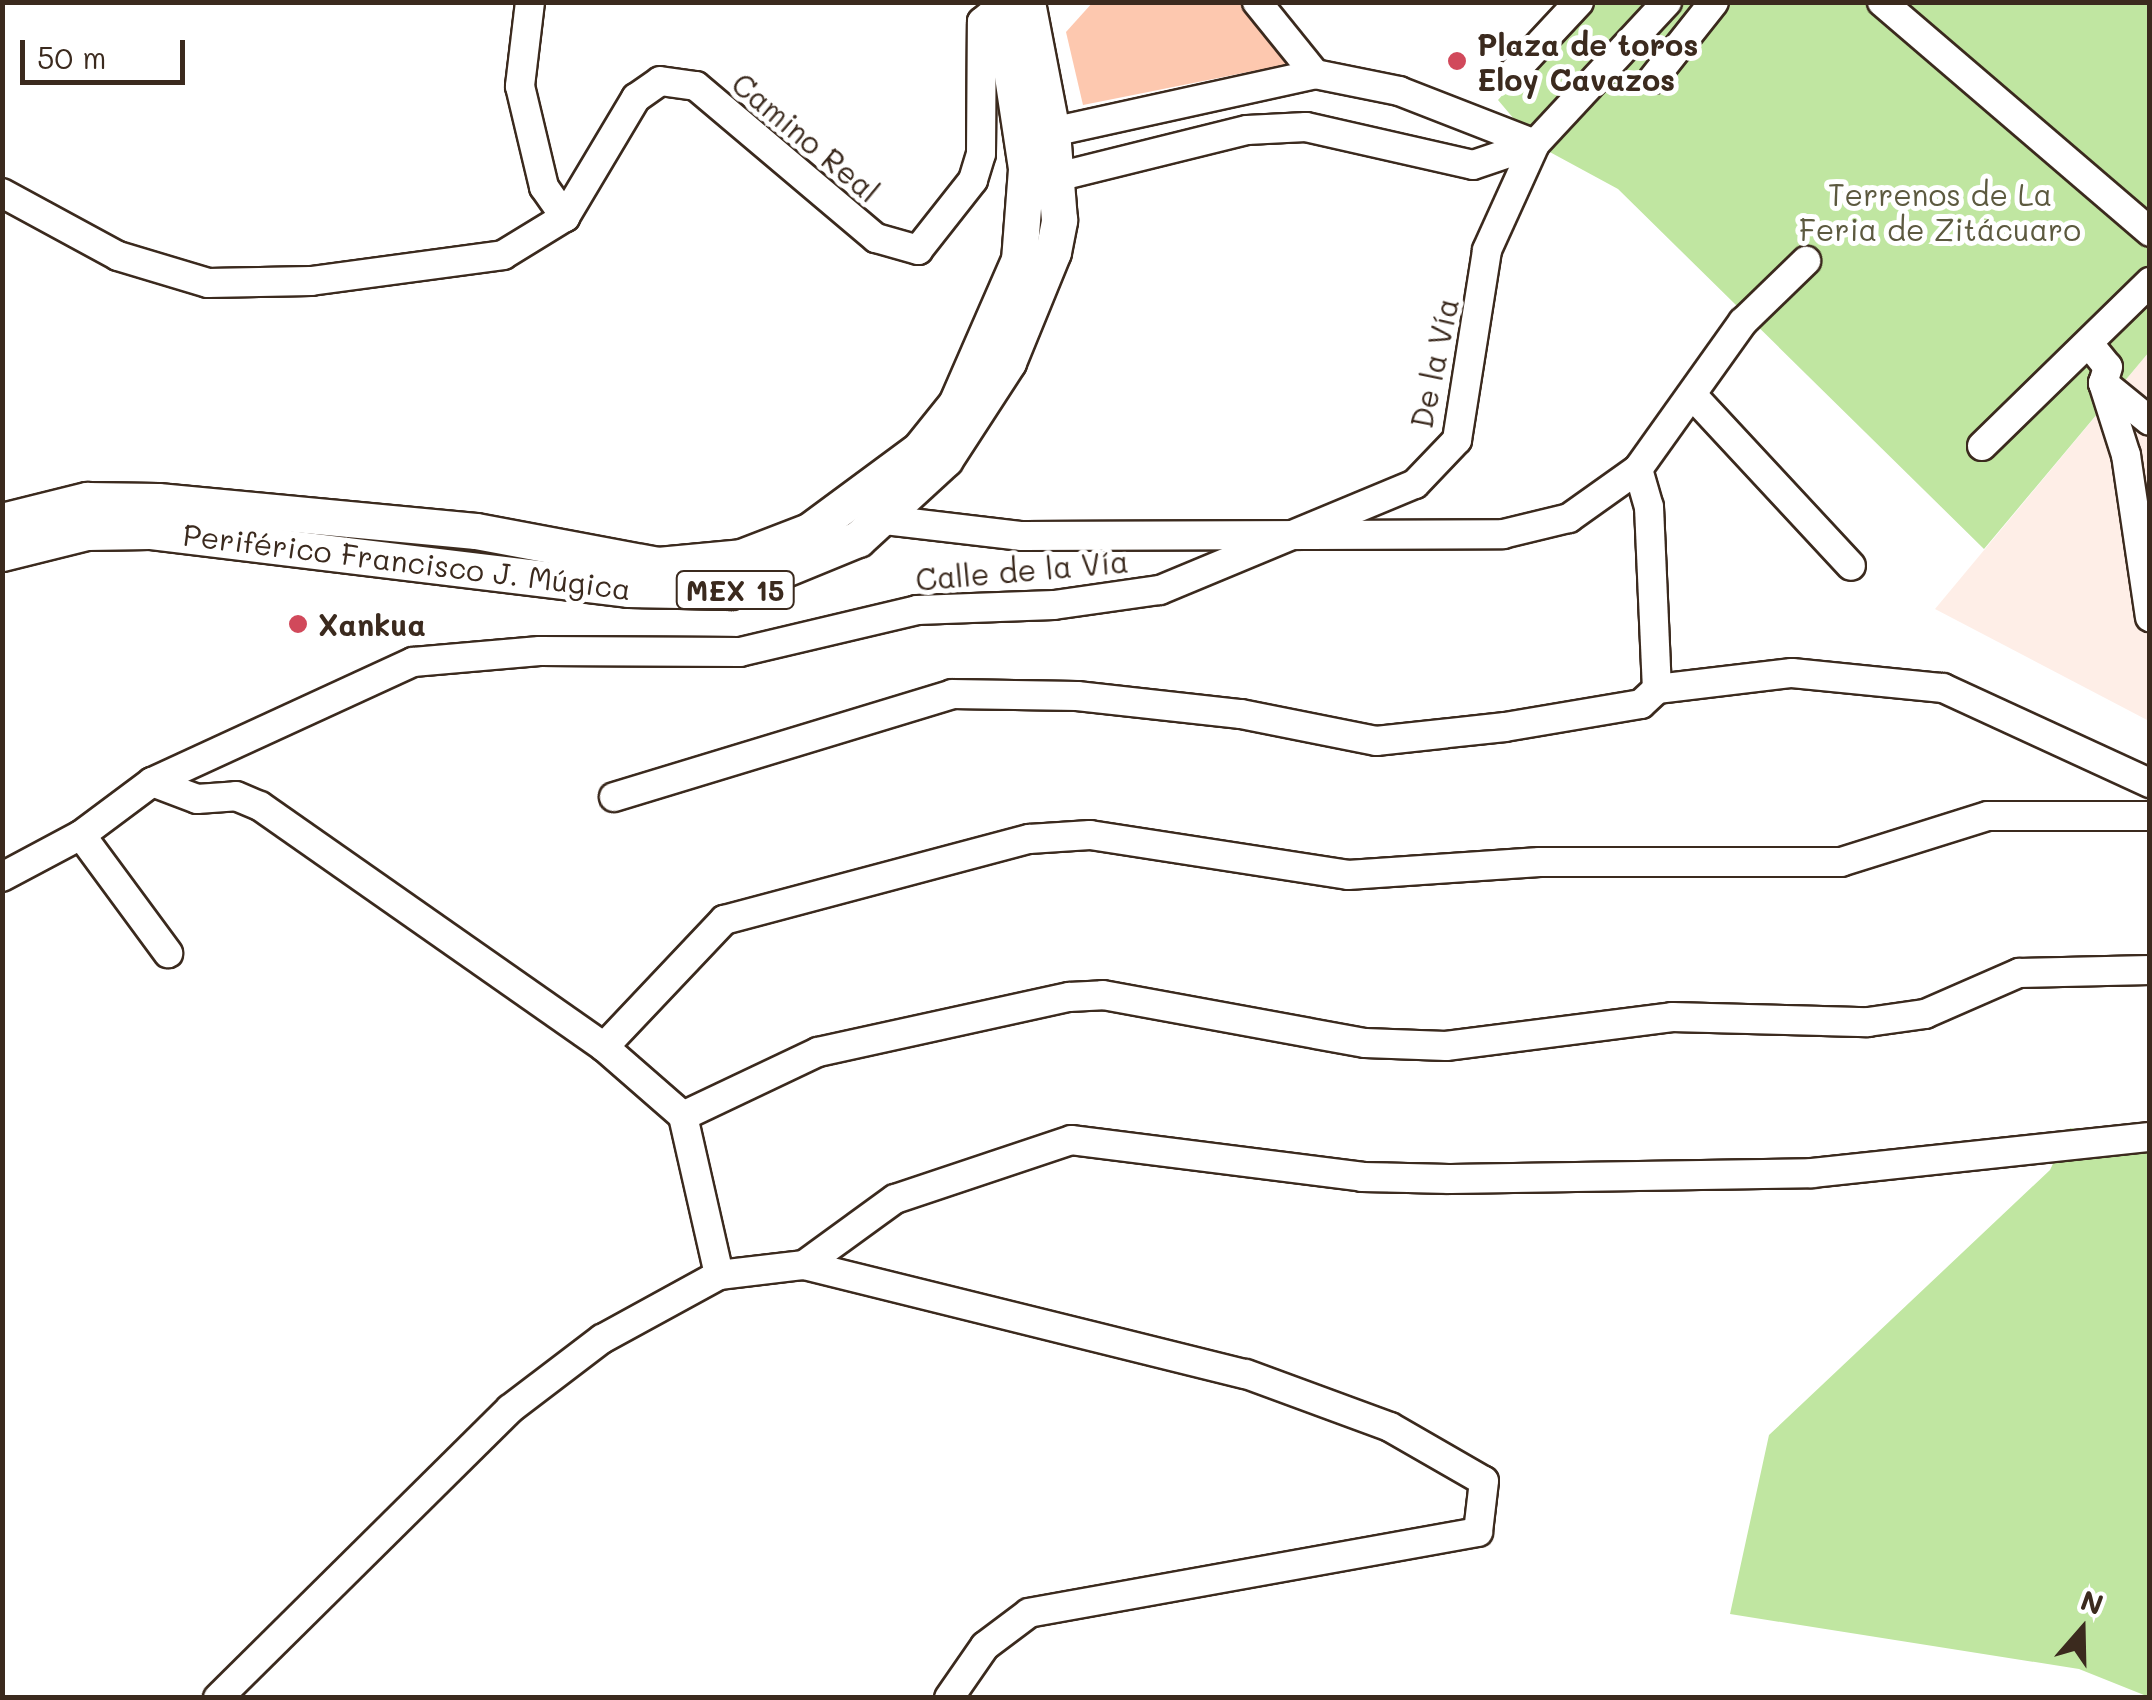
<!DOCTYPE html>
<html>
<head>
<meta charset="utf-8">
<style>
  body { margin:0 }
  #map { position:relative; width:2152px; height:1700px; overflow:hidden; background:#fff; font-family:Mali,sans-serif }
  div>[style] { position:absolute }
  .built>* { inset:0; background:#feeee7 }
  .green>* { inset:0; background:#c0e6a1 }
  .building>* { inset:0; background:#fdc8af }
  .roads { filter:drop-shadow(2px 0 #3b2a1e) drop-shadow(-2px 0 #3b2a1e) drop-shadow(0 2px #3b2a1e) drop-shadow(0 -2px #3b2a1e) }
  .minor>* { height:28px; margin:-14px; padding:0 14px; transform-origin:14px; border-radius:14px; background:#fff }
  .major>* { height:35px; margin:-17.5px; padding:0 17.5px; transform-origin:17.5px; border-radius:17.5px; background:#fff }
  .dots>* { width:28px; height:28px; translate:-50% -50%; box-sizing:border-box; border:5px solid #fff; border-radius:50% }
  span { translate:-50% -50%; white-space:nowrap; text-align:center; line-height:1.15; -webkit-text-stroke:10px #fff; paint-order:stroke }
  .shield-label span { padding:2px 8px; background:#fff; border:2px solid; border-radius:8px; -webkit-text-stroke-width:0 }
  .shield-label { font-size:28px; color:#3b2a1e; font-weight:700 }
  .poi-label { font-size:30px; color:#3b2a1e; font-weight:700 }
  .left { translate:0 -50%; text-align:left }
  .street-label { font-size:30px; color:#3b2a1e }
  .park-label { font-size:30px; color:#5c593f }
  .frame { position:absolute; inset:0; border:5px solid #3b2a1e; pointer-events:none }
  .north { position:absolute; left:2032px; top:1580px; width:100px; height:100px; -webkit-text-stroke:8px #fff; paint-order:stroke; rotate:20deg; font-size:28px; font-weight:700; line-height:40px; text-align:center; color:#3b2a1e }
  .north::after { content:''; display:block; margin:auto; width:35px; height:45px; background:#3b2a1e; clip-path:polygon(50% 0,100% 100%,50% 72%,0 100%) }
  .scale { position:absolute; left:20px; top:40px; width:165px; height:45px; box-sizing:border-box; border:5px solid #3b2a1e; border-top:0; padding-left:12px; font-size:30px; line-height:35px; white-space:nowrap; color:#3b2a1e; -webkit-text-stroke:8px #fff; paint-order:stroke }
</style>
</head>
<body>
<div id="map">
  <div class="built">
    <i style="clip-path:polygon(2149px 352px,2149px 721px,1935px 609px)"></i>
  </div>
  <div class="green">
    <i style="clip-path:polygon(1584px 3px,2149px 3px,2149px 352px,1984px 549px,1618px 189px,1535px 144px,1498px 100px)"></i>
    <i style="clip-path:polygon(2070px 1128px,2149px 1142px,2149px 1697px,2079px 1669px,1730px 1614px,1769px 1435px,2050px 1170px)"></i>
  </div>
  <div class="building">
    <i style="clip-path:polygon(1093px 2px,1276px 2px,1318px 58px,1083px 105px,1066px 32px)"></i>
  </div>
  <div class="roads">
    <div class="minor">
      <i style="left:530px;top:2px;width:85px;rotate:96.8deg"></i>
      <i style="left:520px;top:86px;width:104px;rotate:76.6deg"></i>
      <i style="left:544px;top:187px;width:37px;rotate:55deg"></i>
      <i style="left:1257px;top:2px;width:92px;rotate:51.1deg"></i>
      <i style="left:1882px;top:2px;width:353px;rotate:40.6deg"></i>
      <i style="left:1510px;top:76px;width:101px;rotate:-47deg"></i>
      <i style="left:1653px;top:79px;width:98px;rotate:-51.6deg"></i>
      <i style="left:1052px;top:132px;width:269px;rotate:-12.4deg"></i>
      <i style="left:1315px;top:74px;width:86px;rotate:11.4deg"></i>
      <i style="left:1399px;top:91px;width:146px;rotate:21.3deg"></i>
      <i style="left:1057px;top:177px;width:196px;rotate:-13.9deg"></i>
      <i style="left:1247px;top:130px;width:59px;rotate:-2.9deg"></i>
      <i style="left:1306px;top:127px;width:171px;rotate:12.8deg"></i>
      <i style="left:1473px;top:165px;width:65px;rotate:-18.7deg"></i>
      <i style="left:1535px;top:144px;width:194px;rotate:-47.1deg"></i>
      <i style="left:2px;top:193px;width:132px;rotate:28.5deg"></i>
      <i style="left:118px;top:256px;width:94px;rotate:16.7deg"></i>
      <i style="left:208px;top:283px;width:103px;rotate:-1.1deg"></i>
      <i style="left:311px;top:281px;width:194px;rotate:-7.7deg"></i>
      <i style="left:503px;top:255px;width:73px;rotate:-31.5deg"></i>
      <i style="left:565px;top:217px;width:139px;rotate:-59.2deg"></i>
      <i style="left:636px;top:98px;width:29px;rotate:-35deg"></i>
      <i style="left:660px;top:81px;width:36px;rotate:8deg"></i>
      <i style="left:696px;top:86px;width:236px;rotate:40.2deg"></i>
      <i style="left:876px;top:238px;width:44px;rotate:15.9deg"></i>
      <i style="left:918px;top:250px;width:89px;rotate:-51.8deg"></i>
      <i style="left:973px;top:180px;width:27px;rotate:-73deg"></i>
      <i style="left:981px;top:154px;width:132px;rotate:-89.6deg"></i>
      <i style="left:982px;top:22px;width:26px;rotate:-39deg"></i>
      <i style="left:2090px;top:345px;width:28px;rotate:51deg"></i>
      <i style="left:2108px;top:367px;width:17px;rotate:107deg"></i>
      <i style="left:2103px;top:383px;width:60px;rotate:39deg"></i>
      <i style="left:2103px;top:383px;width:76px;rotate:72.3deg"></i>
      <i style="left:2126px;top:455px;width:164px;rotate:81.6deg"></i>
      <i style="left:1695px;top:398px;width:229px;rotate:47.1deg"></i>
      <i style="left:1982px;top:446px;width:235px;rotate:-44.3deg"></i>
      <i style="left:1638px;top:469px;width:40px;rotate:74deg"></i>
      <i style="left:1649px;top:507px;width:182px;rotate:87.5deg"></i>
      <i style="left:885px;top:520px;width:138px;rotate:6.7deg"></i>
      <i style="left:1022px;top:536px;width:481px;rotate:-0.2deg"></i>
      <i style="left:1503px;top:534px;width:68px;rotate:-13.6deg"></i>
      <i style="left:1569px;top:518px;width:85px;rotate:-35.4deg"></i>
      <i style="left:1638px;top:469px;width:181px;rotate:-54.5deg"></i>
      <i style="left:1743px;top:322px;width:88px;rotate:-44.1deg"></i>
      <i style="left:152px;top:782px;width:48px;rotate:20.7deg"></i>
      <i style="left:197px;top:799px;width:39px;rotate:-4deg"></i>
      <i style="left:236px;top:796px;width:26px;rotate:23deg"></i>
      <i style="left:260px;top:806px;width:420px;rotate:35deg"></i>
      <i style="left:604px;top:1047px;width:105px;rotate:41.1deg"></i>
      <i style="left:683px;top:1116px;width:163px;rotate:77.2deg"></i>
      <i style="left:614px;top:797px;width:353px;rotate:-16.9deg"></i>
      <i style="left:952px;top:694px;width:125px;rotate:0.9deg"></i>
      <i style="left:1077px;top:696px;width:165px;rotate:6.3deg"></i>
      <i style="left:1241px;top:714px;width:138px;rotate:11.3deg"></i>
      <i style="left:1376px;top:741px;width:130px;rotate:-6.2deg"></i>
      <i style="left:1505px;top:727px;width:138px;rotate:-9.6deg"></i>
      <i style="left:1641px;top:704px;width:22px;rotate:-43deg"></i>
      <i style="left:1657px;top:689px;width:136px;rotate:-6.8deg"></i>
      <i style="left:1792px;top:673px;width:152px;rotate:5.7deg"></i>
      <i style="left:1943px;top:688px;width:228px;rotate:24.7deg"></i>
      <i style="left:81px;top:835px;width:147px;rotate:53.6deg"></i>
      <i style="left:2px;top:877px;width:89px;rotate:-28deg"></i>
      <i style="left:81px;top:835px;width:89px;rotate:-36.7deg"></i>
      <i style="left:152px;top:782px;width:287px;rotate:-24.7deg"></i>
      <i style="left:413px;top:662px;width:127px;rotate:-5deg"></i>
      <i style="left:540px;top:651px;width:200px;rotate:0.3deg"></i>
      <i style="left:740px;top:652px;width:182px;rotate:-13.3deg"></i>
      <i style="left:917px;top:610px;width:137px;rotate:-2.1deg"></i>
      <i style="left:1054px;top:605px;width:107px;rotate:-8.1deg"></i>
      <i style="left:1160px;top:590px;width:276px;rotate:-22.6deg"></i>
      <i style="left:1415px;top:484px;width:61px;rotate:-46.3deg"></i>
      <i style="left:1457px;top:440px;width:192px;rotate:-81deg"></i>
      <i style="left:1487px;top:250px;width:116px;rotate:-65.6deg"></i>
      <i style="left:604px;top:1047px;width:175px;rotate:-46.6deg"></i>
      <i style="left:724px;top:920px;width:316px;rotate:-14.9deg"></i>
      <i style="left:1029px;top:839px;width:61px;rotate:-3.8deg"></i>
      <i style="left:1090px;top:835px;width:261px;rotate:8.8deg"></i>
      <i style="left:1348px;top:875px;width:192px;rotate:-3.9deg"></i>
      <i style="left:1540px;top:862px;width:301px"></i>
      <i style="left:1841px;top:862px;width:154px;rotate:-17.4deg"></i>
      <i style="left:1988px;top:816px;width:162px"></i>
      <i style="left:683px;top:1116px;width:149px;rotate:-25.4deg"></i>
      <i style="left:818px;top:1052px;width:257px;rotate:-12.4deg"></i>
      <i style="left:1069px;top:997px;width:34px;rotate:-3deg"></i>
      <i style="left:1103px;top:995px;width:266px;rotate:10.4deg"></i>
      <i style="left:1365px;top:1043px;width:81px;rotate:2.1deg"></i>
      <i style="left:1446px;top:1046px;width:228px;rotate:-7.3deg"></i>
      <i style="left:1672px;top:1017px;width:196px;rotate:1.5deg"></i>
      <i style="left:1868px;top:1022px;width:58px;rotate:-8deg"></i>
      <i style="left:1925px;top:1014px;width:103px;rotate:-23.6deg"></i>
      <i style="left:2019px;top:973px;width:131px;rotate:-1.3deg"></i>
      <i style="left:804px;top:1265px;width:112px;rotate:-36deg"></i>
      <i style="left:895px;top:1199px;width:186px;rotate:-18.5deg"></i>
      <i style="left:1071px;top:1140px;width:293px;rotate:7.2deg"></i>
      <i style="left:1362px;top:1177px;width:87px;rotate:1.3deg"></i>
      <i style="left:1449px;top:1179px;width:363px;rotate:-0.9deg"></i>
      <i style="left:1812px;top:1173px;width:340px;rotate:-6.1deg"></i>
      <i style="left:218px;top:1698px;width:411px;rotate:-44.7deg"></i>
      <i style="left:510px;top:1409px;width:116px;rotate:-37.3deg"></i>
      <i style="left:602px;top:1339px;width:133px;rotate:-28.7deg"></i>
      <i style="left:719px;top:1275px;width:86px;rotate:-6.7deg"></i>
      <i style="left:804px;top:1265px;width:455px;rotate:13.9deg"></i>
      <i style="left:1246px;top:1374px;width:153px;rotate:20.2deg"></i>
      <i style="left:1390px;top:1427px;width:108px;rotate:29.9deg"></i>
      <i style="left:1484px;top:1481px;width:51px;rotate:96.7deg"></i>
      <i style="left:1478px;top:1532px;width:456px;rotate:169.8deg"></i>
      <i style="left:1029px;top:1613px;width:55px;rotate:143.1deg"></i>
      <i style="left:985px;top:1646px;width:63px;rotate:124.7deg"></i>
    </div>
    <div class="major">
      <i style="left:2px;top:521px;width:88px;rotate:-13.9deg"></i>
      <i style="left:87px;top:500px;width:71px;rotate:0.8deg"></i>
      <i style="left:158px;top:501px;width:319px;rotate:5.4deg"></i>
      <i style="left:476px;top:531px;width:185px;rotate:10.6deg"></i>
      <i style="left:658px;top:565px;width:83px;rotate:-5.5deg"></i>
      <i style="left:741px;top:557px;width:73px;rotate:-20.9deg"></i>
      <i style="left:809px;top:531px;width:137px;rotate:-36.4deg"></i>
      <i style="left:919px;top:450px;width:59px;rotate:-51.2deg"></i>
      <i style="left:956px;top:404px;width:157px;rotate:-66.4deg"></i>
      <i style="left:1019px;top:260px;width:92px;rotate:-85.6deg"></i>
      <i style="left:1026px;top:168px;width:168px;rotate:-98.6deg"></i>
      <i style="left:2px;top:553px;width:88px;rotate:-13.9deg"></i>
      <i style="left:87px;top:532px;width:62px;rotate:-0.9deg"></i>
      <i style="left:149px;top:531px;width:482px;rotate:6.9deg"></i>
      <i style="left:628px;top:589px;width:103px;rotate:1.1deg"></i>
      <i style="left:731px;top:591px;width:137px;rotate:-22.3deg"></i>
      <i style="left:858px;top:539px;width:118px;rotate:-42.6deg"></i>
      <i style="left:945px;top:459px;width:116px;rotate:-57deg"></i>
      <i style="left:1008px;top:362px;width:119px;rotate:-67.8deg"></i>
      <i style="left:1053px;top:252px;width:33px;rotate:-79deg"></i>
      <i style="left:1059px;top:220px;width:88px;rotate:-94.5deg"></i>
      <i style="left:1052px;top:132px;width:132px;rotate:-100.9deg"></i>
    </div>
  </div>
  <div class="dots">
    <i style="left:1457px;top:61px;background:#d1495b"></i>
    <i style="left:298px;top:624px;background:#d1495b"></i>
  </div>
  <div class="shield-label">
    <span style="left:735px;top:590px">MEX 15</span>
  </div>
  <div class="poi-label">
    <span class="left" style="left:1477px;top:61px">Plaza de toros<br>Eloy Cavazos</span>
    <span class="left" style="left:318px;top:624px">Xankua</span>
  </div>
  <div class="street-label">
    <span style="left:806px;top:137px;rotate:40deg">Camino Real</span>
    <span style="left:1434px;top:363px;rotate:-78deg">De la Vía</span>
    <span style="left:407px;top:561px;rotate:7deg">Periférico Francisco J. Múgica</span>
    <span style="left:1022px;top:570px;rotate:-5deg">Calle de la Vía</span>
  </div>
  <div class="park-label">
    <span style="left:1940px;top:211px">Terrenos de La<br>Feria de Zitácuaro</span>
  </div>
  <div class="frame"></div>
  <div class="north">N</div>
  <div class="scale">50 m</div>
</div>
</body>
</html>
